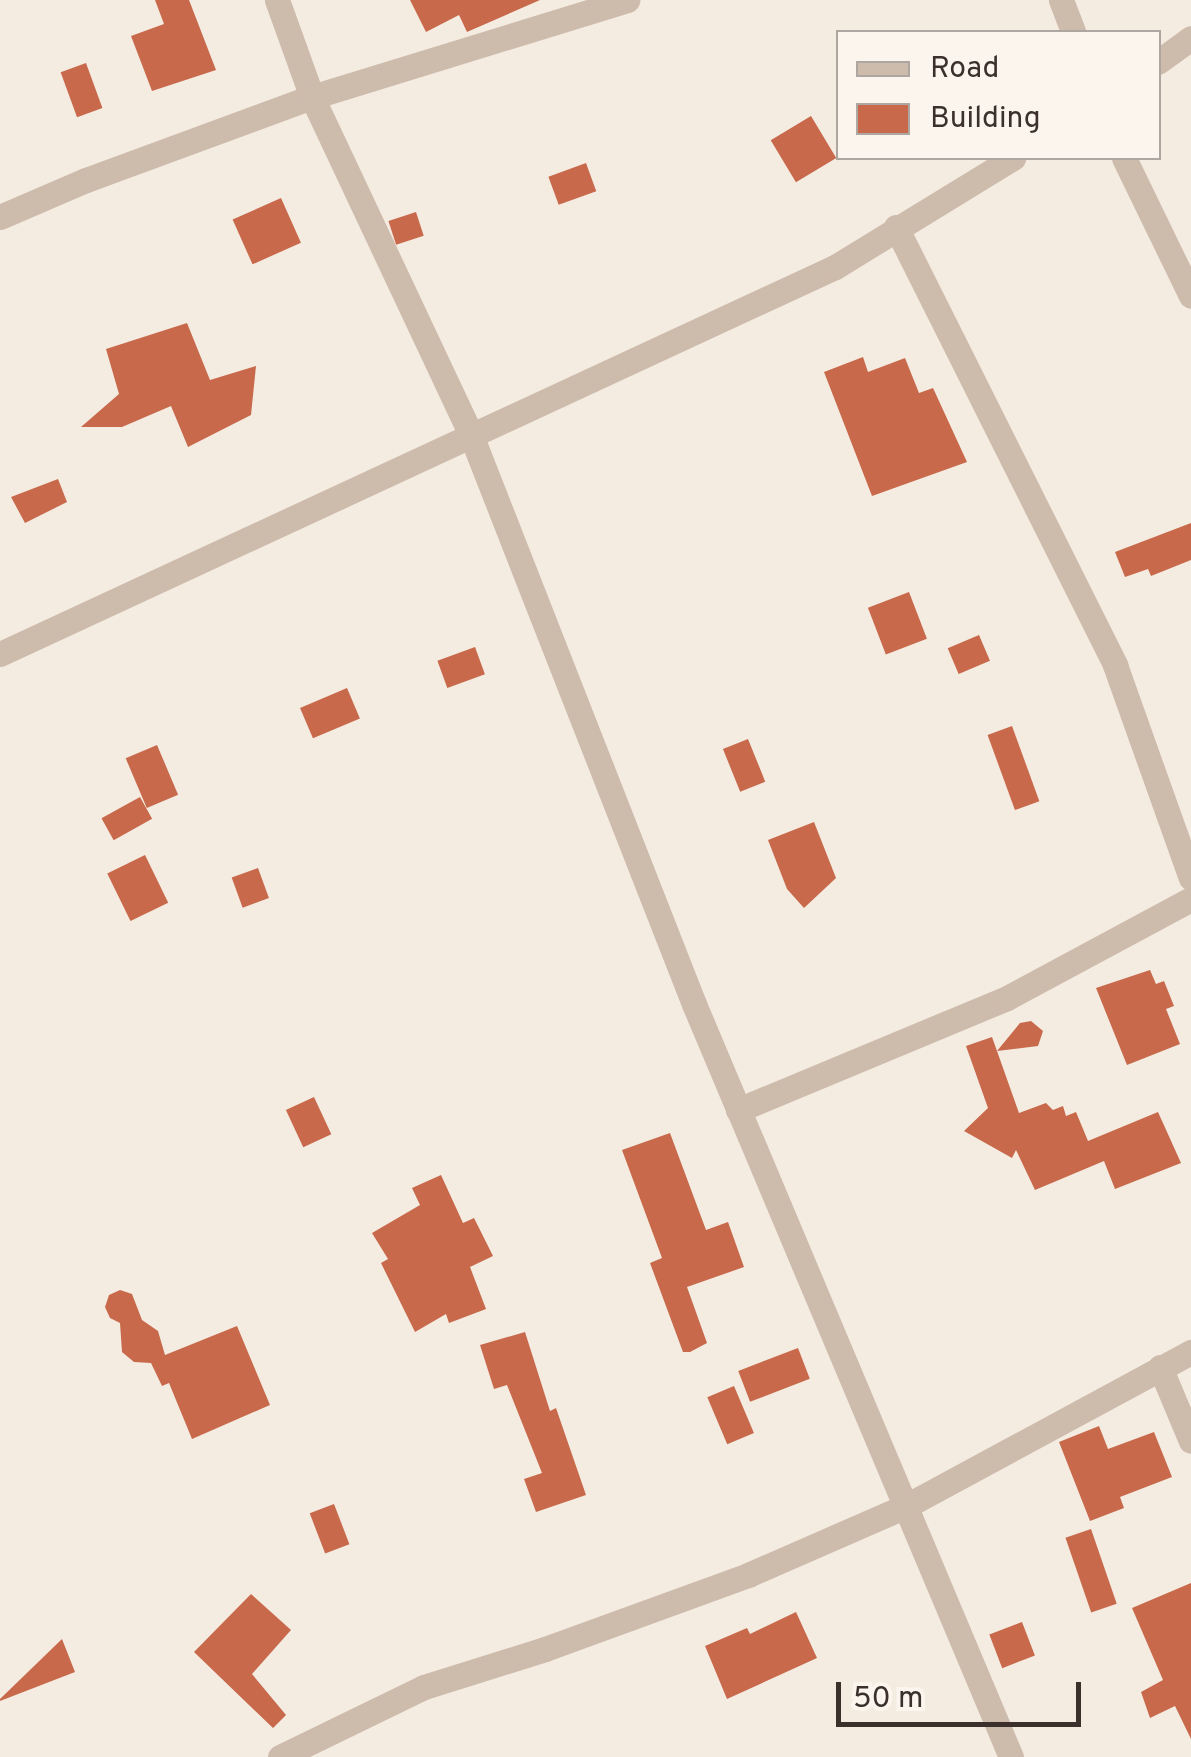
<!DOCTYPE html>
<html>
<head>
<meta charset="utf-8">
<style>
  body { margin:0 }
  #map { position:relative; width:1191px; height:1757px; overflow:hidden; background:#f4ebe1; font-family:Overpass,sans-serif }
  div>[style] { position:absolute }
  .building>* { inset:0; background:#c8694b; transform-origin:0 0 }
  .minor>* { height:25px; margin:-12.5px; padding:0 12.5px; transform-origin:12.5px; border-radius:12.5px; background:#cdbbac }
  span { translate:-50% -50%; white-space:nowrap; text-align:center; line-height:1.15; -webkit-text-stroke:10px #fbf5ee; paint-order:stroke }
  .legend { position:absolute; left:836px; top:30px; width:325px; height:130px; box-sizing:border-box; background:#fbf5ee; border:2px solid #aea6a0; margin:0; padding:12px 18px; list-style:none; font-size:30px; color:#3b302b }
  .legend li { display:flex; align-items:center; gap:20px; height:50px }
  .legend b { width:50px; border:2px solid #aea6a0 }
  .scale { position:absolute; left:836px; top:1682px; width:245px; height:45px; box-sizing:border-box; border:5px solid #3b302b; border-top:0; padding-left:12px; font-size:30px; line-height:35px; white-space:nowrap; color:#3b302b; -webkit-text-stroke:8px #fbf5ee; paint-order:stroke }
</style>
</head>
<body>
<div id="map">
  <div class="building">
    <i style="clip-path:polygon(155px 0,189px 0,216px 70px,152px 91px,131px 36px,164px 24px)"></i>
    <i style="clip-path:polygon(410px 0,540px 0,467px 32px,459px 15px,426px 32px)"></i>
    <i style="left:86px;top:63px;width:48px;height:27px;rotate:70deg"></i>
    <i style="left:811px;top:116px;width:49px;height:47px;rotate:59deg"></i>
    <i style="left:586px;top:163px;width:30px;height:40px;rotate:70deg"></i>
    <i style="left:281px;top:198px;width:49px;height:53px;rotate:66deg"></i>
    <i style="left:416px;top:212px;width:25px;height:29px;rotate:72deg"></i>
    <i style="clip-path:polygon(187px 323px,210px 380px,256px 366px,251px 415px,188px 447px,171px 406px,122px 427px,81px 427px,119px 394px,106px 349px)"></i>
    <i style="clip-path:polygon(863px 357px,868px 372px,905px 358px,919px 393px,933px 388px,967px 462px,872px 496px,824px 372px)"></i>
    <i style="clip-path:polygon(58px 479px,67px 502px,25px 523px,11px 497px)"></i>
    <i style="clip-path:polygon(1191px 523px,1191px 560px,1151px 576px,1148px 569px,1125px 577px,1115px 552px)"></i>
    <i style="left:909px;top:592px;width:50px;height:44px;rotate:69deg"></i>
    <i style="left:979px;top:635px;width:28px;height:34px;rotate:67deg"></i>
    <i style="left:475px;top:647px;width:29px;height:40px;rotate:70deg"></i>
    <i style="left:347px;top:688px;width:33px;height:51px;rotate:67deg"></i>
    <i style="left:1012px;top:726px;width:80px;height:26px;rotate:70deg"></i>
    <i style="left:748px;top:739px;width:46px;height:27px;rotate:68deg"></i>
    <i style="left:157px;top:745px;width:54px;height:34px;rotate:67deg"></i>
    <i style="left:140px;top:797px;width:25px;height:44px;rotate:61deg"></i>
    <i style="clip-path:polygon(814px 822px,836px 878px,804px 908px,787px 889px,768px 840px)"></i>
    <i style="left:145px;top:855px;width:53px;height:42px;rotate:64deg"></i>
    <i style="left:258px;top:868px;width:32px;height:28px;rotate:70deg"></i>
    <i style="clip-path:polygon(1150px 970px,1156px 984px,1164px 981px,1174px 1006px,1166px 1009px,1180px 1044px,1127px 1065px,1096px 988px)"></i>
    <i style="clip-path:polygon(1031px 1021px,1043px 1031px,1038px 1046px,997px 1051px,1019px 1113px,1046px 1103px,1053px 1110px,1063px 1106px,1066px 1116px,1076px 1112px,1088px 1141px,1158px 1112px,1181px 1163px,1115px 1189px,1104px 1161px,1035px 1190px,1016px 1150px,1012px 1158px,964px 1131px,988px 1108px,966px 1046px,992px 1037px,997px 1051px,1020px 1023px)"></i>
    <i style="left:314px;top:1097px;width:41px;height:31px;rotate:65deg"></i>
    <i style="clip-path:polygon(670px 1133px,706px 1230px,728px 1222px,744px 1267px,687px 1287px,707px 1343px,690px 1352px,683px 1352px,650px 1263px,662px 1258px,622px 1150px)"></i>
    <i style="clip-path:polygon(441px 1175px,463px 1223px,474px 1218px,493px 1256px,470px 1267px,486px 1309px,449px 1323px,446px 1314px,415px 1332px,381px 1263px,388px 1259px,372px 1233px,420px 1205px,412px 1188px)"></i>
    <i style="clip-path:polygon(120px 1290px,132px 1294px,142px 1320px,158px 1331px,165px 1355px,237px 1326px,270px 1405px,192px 1439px,169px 1383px,162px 1386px,151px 1363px,134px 1362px,122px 1352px,120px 1323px,110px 1318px,105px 1307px,109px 1295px)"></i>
    <i style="clip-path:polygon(525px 1332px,550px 1411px,556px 1408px,586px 1495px,536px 1512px,524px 1479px,542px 1473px,507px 1385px,494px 1389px,480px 1345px)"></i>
    <i style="left:798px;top:1348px;width:33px;height:64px;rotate:69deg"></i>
    <i style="left:734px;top:1386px;width:51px;height:29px;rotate:67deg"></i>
    <i style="clip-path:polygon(1099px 1426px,1108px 1449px,1154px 1432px,1172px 1477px,1120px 1497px,1124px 1508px,1090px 1521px,1059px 1442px)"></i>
    <i style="left:334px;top:1504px;width:43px;height:26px;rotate:69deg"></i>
    <i style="left:1091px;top:1529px;width:79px;height:27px;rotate:71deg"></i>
    <i style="clip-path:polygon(1191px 1583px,1191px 1739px,1175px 1706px,1150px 1718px,1141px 1692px,1163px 1680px,1132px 1608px)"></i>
    <i style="clip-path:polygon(251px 1594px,291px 1630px,252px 1674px,286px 1715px,273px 1728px,194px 1652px)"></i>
    <i style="clip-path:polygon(796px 1612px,817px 1658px,727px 1699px,705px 1646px,747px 1628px,750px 1634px)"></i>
    <i style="left:1022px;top:1622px;width:36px;height:35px;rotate:69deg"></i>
    <i style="clip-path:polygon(62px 1639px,75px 1672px,0 1701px,0 1699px)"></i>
  </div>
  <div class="minor">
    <i style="left:277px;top:0;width:103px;rotate:70.2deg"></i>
    <i style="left:312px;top:97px;width:374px;rotate:64.8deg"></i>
    <i style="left:471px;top:435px;width:611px;rotate:68.6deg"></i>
    <i style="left:694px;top:1004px;width:817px;rotate:67.17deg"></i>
    <i style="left:1061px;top:0;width:34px;rotate:69deg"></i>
    <i style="left:1158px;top:62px;width:41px;rotate:-36deg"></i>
    <i style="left:1124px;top:158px;width:153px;rotate:64.1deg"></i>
    <i style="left:0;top:217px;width:94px;rotate:-23.3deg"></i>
    <i style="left:86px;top:180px;width:241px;rotate:-20.2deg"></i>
    <i style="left:312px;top:97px;width:330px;rotate:-17.1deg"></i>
    <i style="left:896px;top:227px;width:490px;rotate:63.4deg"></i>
    <i style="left:1115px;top:665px;width:226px;rotate:70.4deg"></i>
    <i style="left:0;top:654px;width:920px;rotate:-24.87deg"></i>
    <i style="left:835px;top:267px;width:209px;rotate:-31.5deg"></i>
    <i style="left:738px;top:1110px;width:291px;rotate:-22.6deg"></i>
    <i style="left:1007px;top:998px;width:209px;rotate:-28.3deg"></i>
    <i style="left:1160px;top:1367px;width:80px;rotate:67.3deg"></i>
    <i style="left:280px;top:1757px;width:160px;rotate:-25.9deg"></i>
    <i style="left:424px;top:1687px;width:127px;rotate:-17.4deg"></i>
    <i style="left:545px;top:1649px;width:216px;rotate:-20deg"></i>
    <i style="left:748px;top:1575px;width:175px;rotate:-23.6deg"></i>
    <i style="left:908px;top:1505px;width:322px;rotate:-28.4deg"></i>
  </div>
  <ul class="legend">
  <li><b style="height:12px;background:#cdbbac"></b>Road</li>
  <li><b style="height:28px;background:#c8694b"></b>Building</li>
  </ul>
  <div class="scale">50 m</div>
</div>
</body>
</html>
